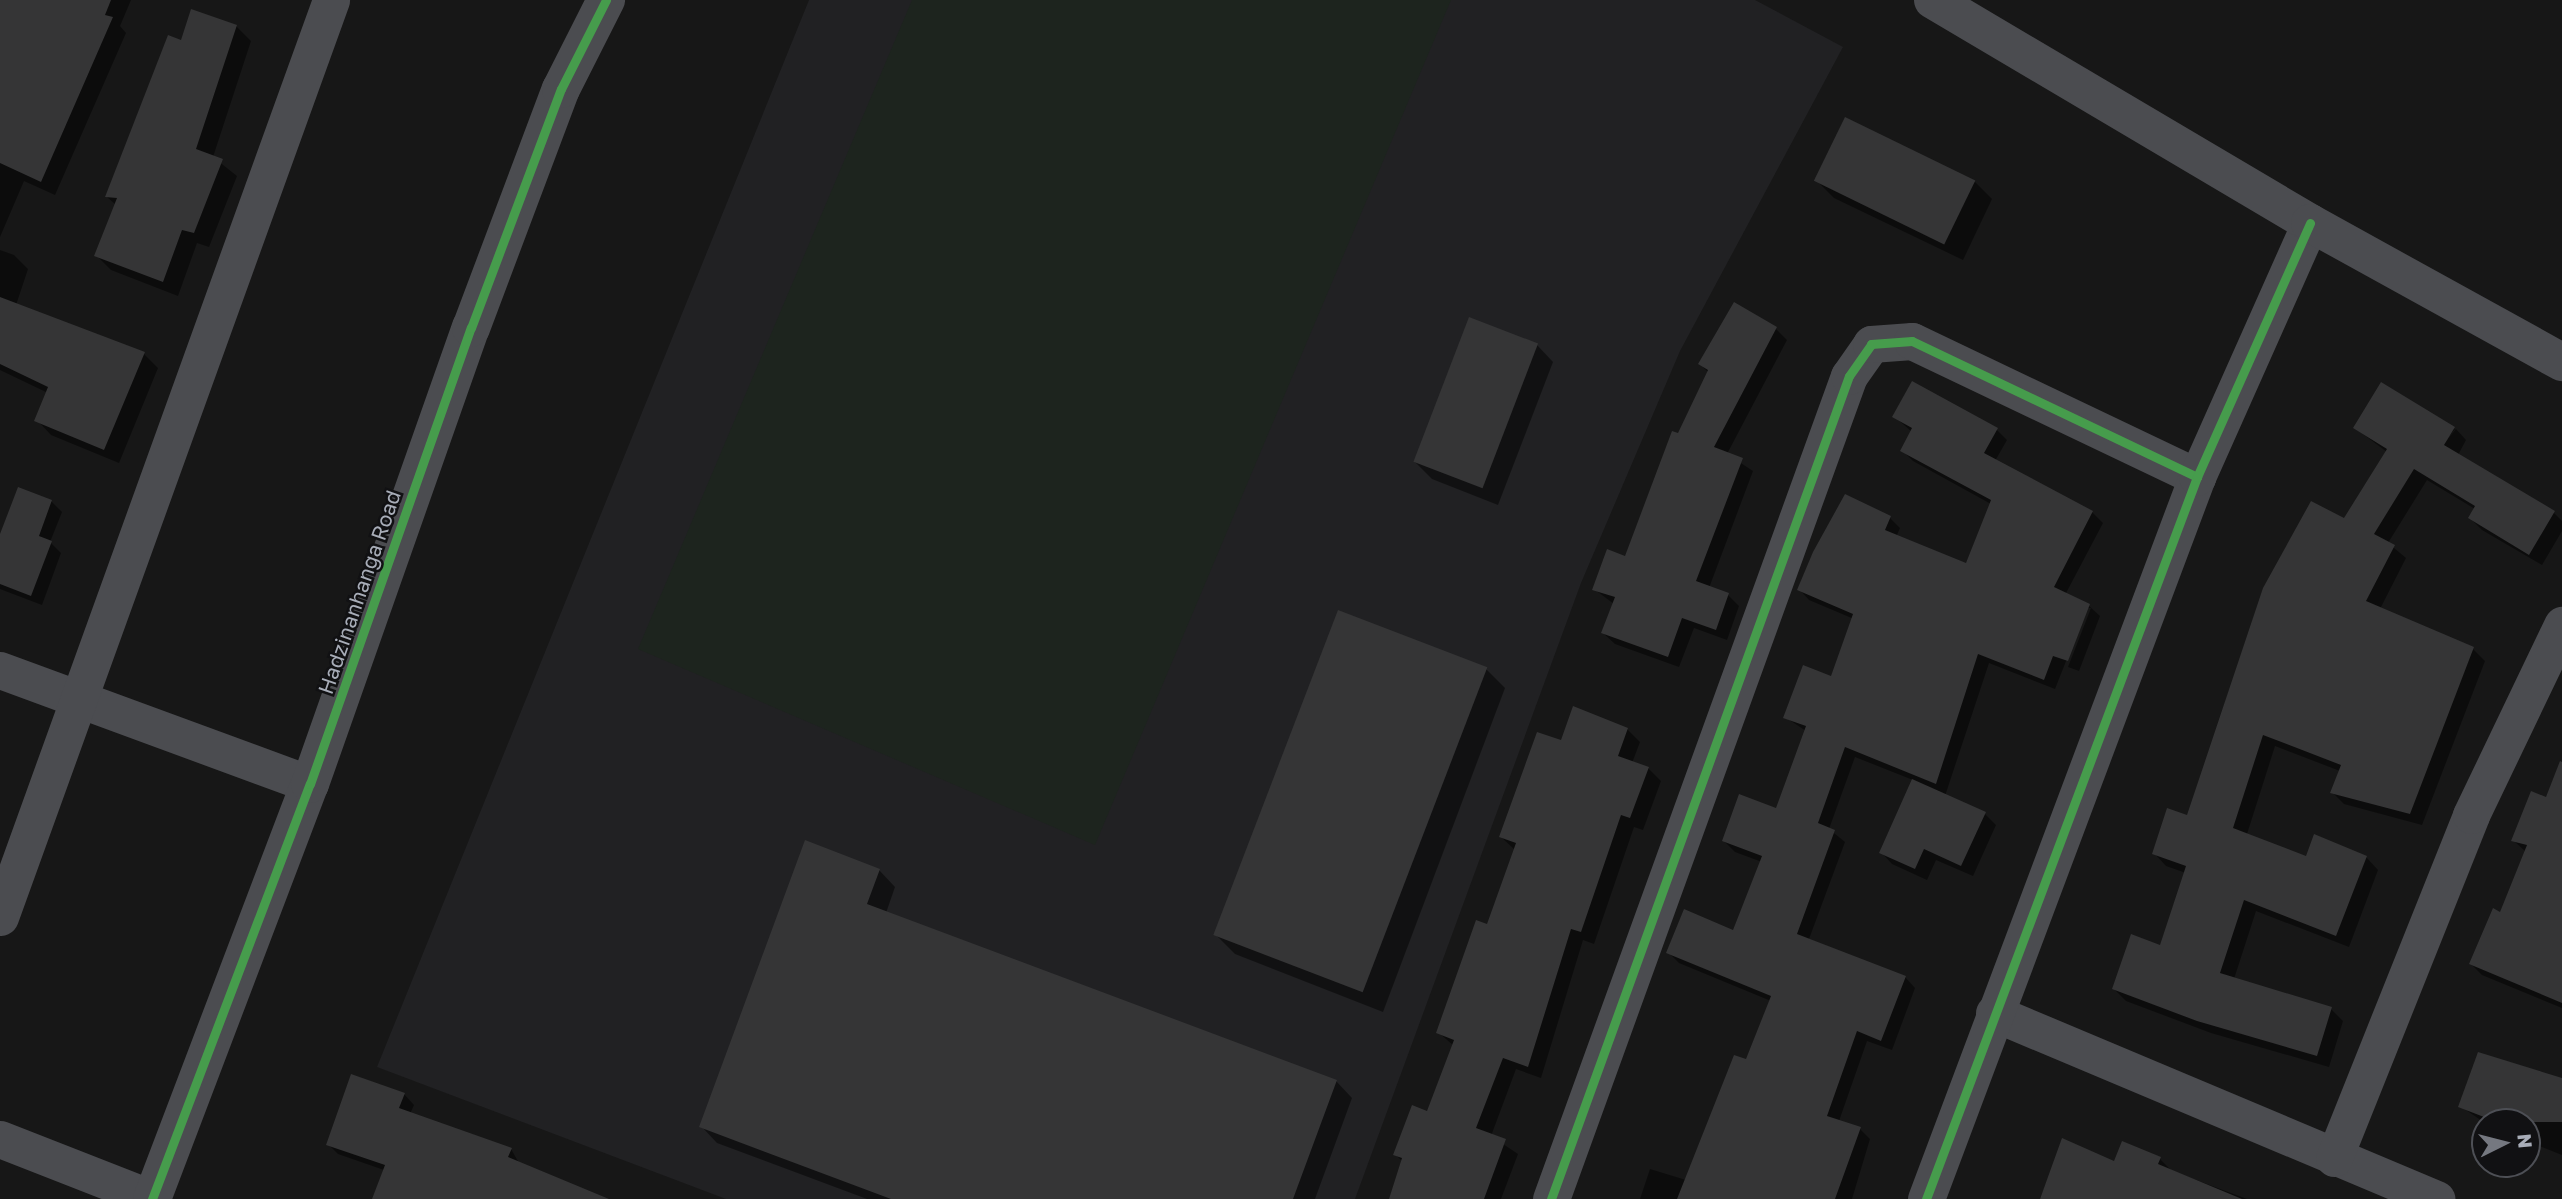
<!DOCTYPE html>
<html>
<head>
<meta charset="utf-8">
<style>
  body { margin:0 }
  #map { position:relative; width:2562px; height:1199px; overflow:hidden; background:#171717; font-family:"Golos Text",sans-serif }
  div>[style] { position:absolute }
  .built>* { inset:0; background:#212123 }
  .green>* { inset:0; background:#1d241e }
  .shadow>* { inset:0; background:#0007 }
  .building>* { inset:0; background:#353536; transform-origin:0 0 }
  .minor>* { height:37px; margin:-18.5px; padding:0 18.5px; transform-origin:18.5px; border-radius:18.5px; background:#4b4c50 }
  .tertiary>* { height:38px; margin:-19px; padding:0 19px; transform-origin:19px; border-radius:19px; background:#4b4c50 }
  .cycleway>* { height:9px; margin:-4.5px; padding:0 4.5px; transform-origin:4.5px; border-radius:4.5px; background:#469c4c }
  span { translate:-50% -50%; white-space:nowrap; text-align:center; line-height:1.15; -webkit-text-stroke:5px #111113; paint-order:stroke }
  .street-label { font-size:21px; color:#a8adb8 }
  .north { position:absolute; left:2471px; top:1108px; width:70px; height:70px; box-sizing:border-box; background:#111113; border:2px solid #4d4f55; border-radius:50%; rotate:84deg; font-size:19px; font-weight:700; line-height:28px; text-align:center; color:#a8adb8 }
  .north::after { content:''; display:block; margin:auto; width:24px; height:32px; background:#757880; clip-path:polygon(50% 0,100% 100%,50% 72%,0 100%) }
</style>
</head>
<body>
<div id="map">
  <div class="built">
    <i style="clip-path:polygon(809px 0,1755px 0,1843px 47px,1680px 351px,1581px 583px,1355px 1199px,726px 1199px,377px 1067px)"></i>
  </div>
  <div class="green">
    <i style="clip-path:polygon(912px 0,1451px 0,1095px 845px,638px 649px)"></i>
  </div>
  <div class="shadow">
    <i style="clip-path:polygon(0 0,131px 0,120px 26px,126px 33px,55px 195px,24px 181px,0 237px)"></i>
    <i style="clip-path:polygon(236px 26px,251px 41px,213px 157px,237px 176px,209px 247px,197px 243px,178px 296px,111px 270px,96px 255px,116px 205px,107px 197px,182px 42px)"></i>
    <i style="clip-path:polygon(1817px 181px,1975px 182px,1992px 199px,1963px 260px,1834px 198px)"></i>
    <i style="clip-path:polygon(0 250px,14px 255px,28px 269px,16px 305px,144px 354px,158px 368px,119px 463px,51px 435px,37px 420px,48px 393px,0 370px)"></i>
    <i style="clip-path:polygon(1776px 329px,1787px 340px,1727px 454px,1753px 471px,1709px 588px,1728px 595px,1739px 606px,1727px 640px,1694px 628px,1679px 667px,1615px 644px,1603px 633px,1614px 604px,1594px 589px,1626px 558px,1708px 372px,1700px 364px)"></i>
    <i style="clip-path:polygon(1537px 345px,1553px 362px,1498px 505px,1432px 479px,1415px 462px)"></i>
    <i style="clip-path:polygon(2381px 384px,2455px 429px,2438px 451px,2456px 429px,2466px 440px,2458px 455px,2554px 513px,2562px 521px,2562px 531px,2542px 565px,2482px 530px,2470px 518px,2475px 509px,2427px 480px,2388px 543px,2406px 558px,2380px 609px,2473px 649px,2485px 661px,2422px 825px,2344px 804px,2332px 792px,2340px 771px,2275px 746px,2247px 834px,2307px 858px,2366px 857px,2378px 870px,2349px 947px,2256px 911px,2234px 979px,2331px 1009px,2343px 1021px,2329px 1067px,2211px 1033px,2126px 1001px,2114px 989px,2161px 948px,2186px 873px,2166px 866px,2154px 853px,2188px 817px,2344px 520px,2387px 452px,2355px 428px)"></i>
    <i style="clip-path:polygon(1895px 417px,1996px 429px,2007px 440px,1995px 461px,2092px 512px,2103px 523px,2065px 595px,2089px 606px,2100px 616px,2079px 671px,2068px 667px,2091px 608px,2087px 608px,2055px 689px,1989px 663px,1945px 796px,1985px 814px,1996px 825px,1973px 876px,1936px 860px,1927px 880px,1892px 864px,1881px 852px,1913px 780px,1855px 757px,1829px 829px,1845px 842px,1809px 939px,1905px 977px,1915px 988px,1892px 1050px,1867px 1041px,1839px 1121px,1860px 1129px,1870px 1139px,1852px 1199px,1640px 1199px,1650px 1169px,1686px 1180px,1747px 1062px,1771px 1001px,1679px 963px,1668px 952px,1734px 932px,1762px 862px,1735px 852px,1724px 841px,1777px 810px,1806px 731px,1785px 717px,1832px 678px,1854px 619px,1809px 600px,1799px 589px,1890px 518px,1900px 528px,1896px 537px,1967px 565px,1991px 504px,1913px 461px,1902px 450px,1912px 432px)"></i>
    <i style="clip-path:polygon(51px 501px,62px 512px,50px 542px,61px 553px,42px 605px,0 589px,0 538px)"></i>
    <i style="clip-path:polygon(1486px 669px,1505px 688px,1383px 1012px,1235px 954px,1216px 935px)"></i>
    <i style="clip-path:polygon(1627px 729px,1640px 742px,1632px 763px,1648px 768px,1661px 781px,1643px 830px,1634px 827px,1594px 944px,1583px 940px,1541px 1078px,1516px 1069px,1491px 1136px,1518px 1154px,1501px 1199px,1390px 1199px,1403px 1162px,1395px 1154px,1428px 1113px,1454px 1046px,1438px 1032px,1488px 926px,1515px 850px,1501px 837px,1562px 743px)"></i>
    <i style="clip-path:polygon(2562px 783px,2562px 1008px,2482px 975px,2471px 964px,2501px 914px,2526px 852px,2514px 841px,2553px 801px)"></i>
    <i style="clip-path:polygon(879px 870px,895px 887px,886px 913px,1336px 1081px,1352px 1098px,1315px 1199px,867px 1199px,717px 1143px,701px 1126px)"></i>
    <i style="clip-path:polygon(2562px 1080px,2562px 1155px,2527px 1141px,2527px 1122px,2485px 1123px,2460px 1106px)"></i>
    <i style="clip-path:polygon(404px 1094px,414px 1105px,410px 1114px,511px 1149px,519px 1163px,602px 1199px,374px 1199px,384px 1170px,338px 1154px,328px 1144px)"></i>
    <i style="clip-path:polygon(2063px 1140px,2115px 1163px,2160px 1159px,2172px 1171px,2247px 1199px,2040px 1199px)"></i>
  </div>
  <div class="building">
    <i style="clip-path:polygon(0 0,111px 0,105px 15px,113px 17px,41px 182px,0 163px)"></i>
    <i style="clip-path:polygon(191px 9px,237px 25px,196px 149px,223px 159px,194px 233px,182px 230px,163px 282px,94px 256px,117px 198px,105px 197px,168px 35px,181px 40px)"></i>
    <i style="left:1845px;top:117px;width:145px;height:71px;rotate:26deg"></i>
    <i style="clip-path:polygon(0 297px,145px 352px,104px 450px,34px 421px,48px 387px,0 364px)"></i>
    <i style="clip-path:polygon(1734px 302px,1777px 327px,1714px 447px,1743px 458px,1696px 581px,1729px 593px,1716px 630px,1682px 618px,1668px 657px,1601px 633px,1615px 597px,1592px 590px,1607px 549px,1625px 556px,1672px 431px,1678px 433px,1708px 370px,1698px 364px)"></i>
    <i style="left:1469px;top:317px;width:74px;height:155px;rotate:21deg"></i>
    <i style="clip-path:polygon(1912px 381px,1998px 428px,1984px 453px,2093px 511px,2054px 587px,2090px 604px,2068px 661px,2053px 656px,2044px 680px,1978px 654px,1936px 784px,1845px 747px,1818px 823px,1835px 830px,1797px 934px,1906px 976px,1881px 1041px,1857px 1031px,1827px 1116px,1861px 1127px,1835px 1199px,1677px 1199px,1734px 1055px,1746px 1059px,1771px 996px,1666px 953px,1684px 909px,1733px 930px,1762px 856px,1722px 841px,1739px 794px,1776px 808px,1806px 726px,1783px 718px,1803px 665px,1831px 676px,1853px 614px,1797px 590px,1813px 552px,1845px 494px,1891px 516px,1885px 530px,1966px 563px,1991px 500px,1900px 451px,1912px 428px,1892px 417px)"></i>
    <i style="clip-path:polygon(2381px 382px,2455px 427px,2444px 445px,2555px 511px,2529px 555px,2468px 518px,2475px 506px,2414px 469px,2374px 534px,2395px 545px,2366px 601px,2474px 647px,2410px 814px,2330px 793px,2341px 765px,2263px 735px,2233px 828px,2306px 856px,2314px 834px,2367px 856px,2336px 936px,2244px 900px,2220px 973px,2332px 1007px,2317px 1056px,2197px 1021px,2112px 989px,2131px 934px,2160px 945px,2186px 866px,2152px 854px,2167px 808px,2187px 815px,2263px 588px,2311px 501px,2344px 518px,2387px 449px,2353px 428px)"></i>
    <i style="clip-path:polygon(18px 487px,52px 500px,39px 536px,52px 541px,31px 596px,0 584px,0 534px)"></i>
    <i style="left:1338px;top:610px;width:160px;height:348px;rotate:21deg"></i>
    <i style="clip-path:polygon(1573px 706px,1628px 728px,1618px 756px,1649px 767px,1630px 818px,1621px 815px,1581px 932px,1571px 929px,1528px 1067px,1503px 1058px,1476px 1128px,1506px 1139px,1484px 1199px,1389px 1199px,1402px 1158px,1393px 1155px,1412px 1105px,1427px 1111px,1454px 1040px,1436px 1033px,1476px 920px,1487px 924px,1516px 843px,1499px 837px,1537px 732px,1561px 740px)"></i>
    <i style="clip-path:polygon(2560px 761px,2562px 762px,2562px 1003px,2469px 964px,2493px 908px,2500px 912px,2527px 845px,2511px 841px,2531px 791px,2546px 797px)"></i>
    <i style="clip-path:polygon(1912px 779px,1986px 812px,1961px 866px,1924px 849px,1915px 869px,1879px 853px)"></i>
    <i style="clip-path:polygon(805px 840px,880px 869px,867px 904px,1337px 1080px,1293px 1199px,891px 1199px,699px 1127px)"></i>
    <i style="clip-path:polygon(2478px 1052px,2562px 1078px,2562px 1122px,2497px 1122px,2458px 1107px)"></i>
    <i style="clip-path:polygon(351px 1074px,405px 1093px,399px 1108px,512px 1148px,508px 1157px,609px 1199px,372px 1199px,385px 1165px,326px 1145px)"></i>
    <i style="clip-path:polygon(2062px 1138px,2114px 1161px,2122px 1141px,2161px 1157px,2158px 1164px,2242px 1199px,2040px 1199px)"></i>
  </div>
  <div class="minor">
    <i style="left:0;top:670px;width:330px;rotate:20.2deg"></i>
    <i style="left:0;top:917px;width:975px;rotate:-70.15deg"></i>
    <i style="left:1994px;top:1013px;width:480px;rotate:22.8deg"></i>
    <i style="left:0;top:1139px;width:164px;rotate:21.4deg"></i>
    <i style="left:2334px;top:1158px;width:369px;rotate:-68.2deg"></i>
    <i style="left:2471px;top:815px;width:211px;rotate:-64.4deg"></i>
    <i style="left:1551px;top:1199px;width:875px;rotate:-70.1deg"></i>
    <i style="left:1849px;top:376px;width:39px;rotate:-55deg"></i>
    <i style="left:1871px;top:344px;width:41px;rotate:-4.2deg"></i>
    <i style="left:1912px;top:341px;width:316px;rotate:25.5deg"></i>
    <i style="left:1926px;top:1199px;width:771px;rotate:-69.43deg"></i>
    <i style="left:2197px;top:477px;width:278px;rotate:-66deg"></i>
  </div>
  <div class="tertiary">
    <i style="left:1933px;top:0;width:438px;rotate:30.6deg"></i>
    <i style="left:2310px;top:223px;width:288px;rotate:28.9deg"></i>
    <i style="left:152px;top:1199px;width:444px;rotate:-69.2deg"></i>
    <i style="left:310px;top:784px;width:484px;rotate:-70.6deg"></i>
    <i style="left:471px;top:328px;width:255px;rotate:-69.4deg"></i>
    <i style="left:561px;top:89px;width:100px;rotate:-63.2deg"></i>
  </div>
  <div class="cycleway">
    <i style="left:152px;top:1199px;width:444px;rotate:-69.2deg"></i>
    <i style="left:310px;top:784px;width:484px;rotate:-70.6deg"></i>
    <i style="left:471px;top:328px;width:255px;rotate:-69.4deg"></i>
    <i style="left:561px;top:89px;width:100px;rotate:-63.2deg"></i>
    <i style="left:1551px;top:1199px;width:875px;rotate:-70.1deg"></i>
    <i style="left:1849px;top:376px;width:39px;rotate:-55deg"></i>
    <i style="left:1871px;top:344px;width:41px;rotate:-4.2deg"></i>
    <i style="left:1912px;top:341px;width:316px;rotate:25.5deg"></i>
    <i style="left:1926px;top:1199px;width:771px;rotate:-69.43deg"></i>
    <i style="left:2197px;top:477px;width:278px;rotate:-66deg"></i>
  </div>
  <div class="street-label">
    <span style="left:359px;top:592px;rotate:-71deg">Hadzinanhanga Road</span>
  </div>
  <div class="north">N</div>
</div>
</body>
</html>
